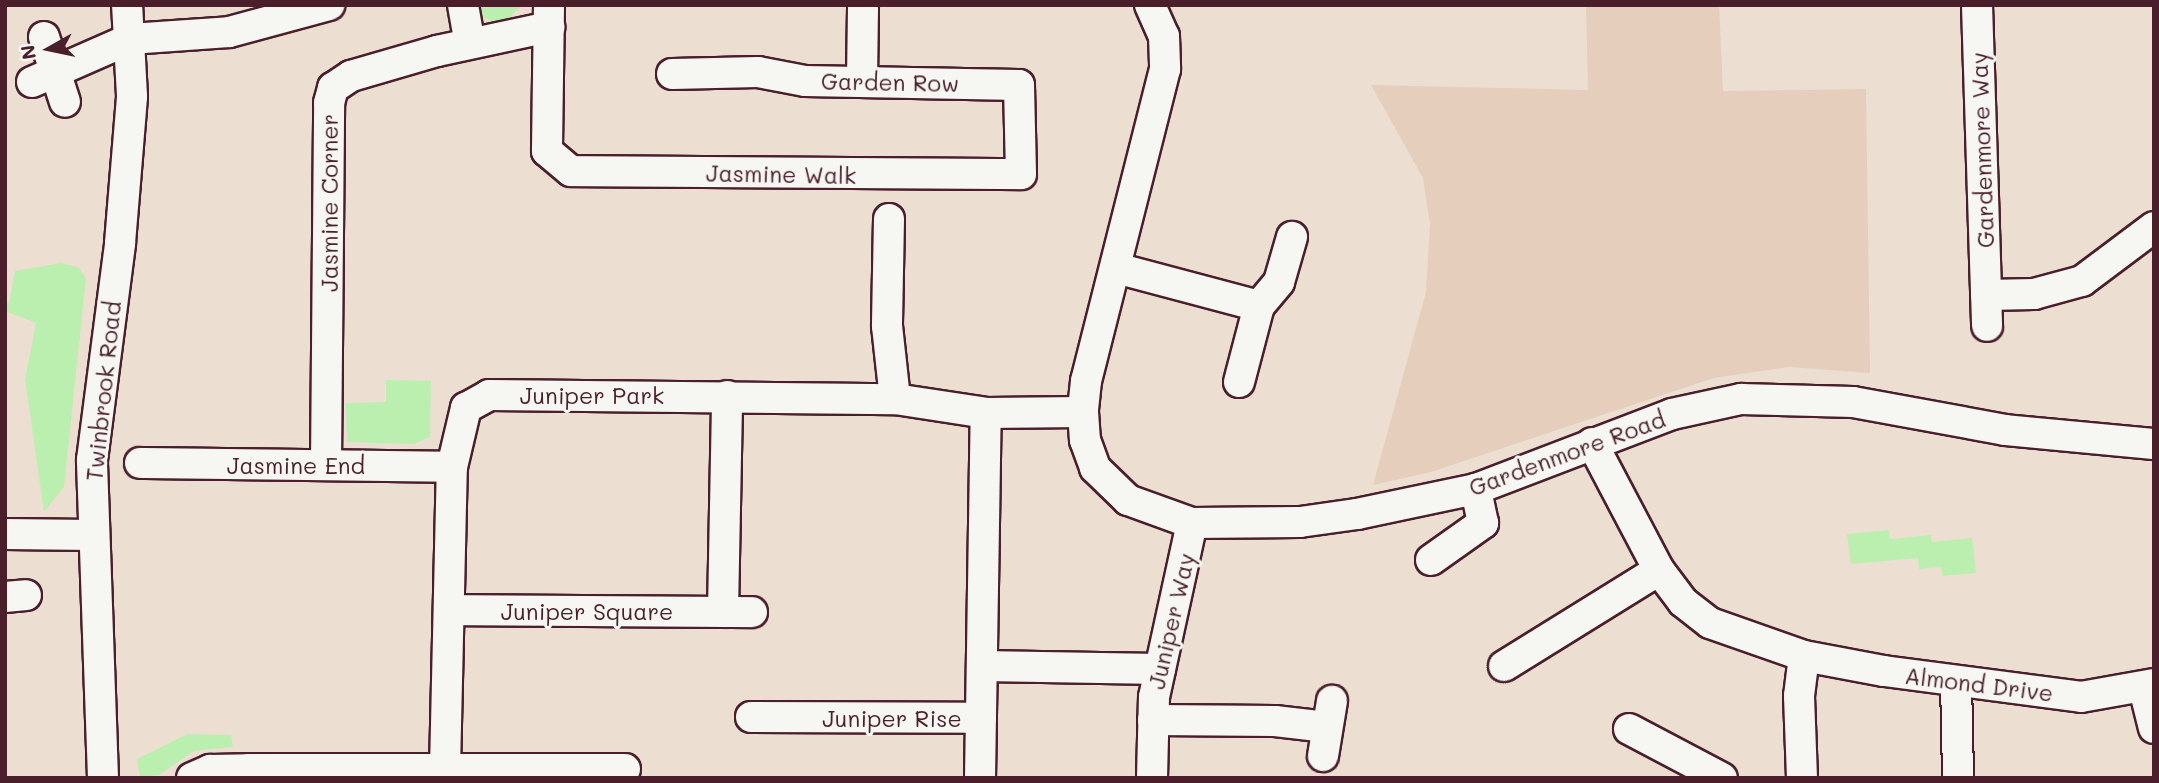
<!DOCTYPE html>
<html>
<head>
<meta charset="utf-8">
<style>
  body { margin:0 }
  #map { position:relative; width:2159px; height:783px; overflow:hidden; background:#ecdfd2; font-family:Mali,sans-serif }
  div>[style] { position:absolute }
  .built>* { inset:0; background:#e5cebc }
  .green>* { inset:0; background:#bbefb0 }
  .roads { filter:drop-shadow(2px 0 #4a1f2b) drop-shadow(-2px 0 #4a1f2b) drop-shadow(0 2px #4a1f2b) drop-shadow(0 -2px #4a1f2b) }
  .street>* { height:30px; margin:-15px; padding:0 15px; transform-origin:15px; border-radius:15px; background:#f6f6f2 }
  span { translate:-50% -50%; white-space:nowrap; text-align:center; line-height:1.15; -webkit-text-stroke:6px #f6f6f2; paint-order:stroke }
  .street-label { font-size:23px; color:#4a1f2b }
  .frame { position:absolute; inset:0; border:7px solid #4a1f2b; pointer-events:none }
  .north { position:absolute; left:14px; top:14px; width:70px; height:70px; -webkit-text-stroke:5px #f6f6f2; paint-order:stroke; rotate:261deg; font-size:19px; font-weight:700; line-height:28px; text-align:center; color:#4a1f2b }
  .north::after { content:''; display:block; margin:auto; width:24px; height:32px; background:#4a1f2b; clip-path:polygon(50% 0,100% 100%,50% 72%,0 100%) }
</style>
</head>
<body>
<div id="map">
  <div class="built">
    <i style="clip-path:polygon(1586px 5px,1719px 5px,1723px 91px,1866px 89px,1870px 373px,1789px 367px,1714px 378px,1431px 472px,1373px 485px,1426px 292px,1430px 224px,1423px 178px,1371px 85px,1588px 90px)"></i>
  </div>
  <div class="green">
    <i style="clip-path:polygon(475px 5px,522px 5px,507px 20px,494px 22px,481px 16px)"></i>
    <i style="clip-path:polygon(61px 263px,78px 267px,86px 278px,64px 487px,44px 512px,25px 379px,36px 323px,5px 311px,5px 302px,9px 303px,15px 271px)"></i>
    <i style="clip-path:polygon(386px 380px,431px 381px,430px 437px,414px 444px,347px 442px,346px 403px,386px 402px)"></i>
    <i style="clip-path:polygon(1889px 530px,1890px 539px,1931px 535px,1932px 542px,1972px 538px,1976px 573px,1942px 576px,1941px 567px,1919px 569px,1918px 558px,1851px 564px,1847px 534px)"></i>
    <i style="clip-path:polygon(187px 734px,231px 735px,233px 747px,194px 751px,159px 775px,140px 777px,137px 759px)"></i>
  </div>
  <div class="roads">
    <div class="street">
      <i style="left:463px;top:5px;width:39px;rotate:80deg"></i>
      <i style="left:549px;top:5px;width:146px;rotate:90.8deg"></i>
      <i style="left:547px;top:151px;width:31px;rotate:40deg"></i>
      <i style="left:571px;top:171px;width:450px;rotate:0.4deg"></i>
      <i style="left:1021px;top:174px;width:89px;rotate:-91.3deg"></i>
      <i style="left:1019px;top:85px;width:214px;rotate:-178.9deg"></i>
      <i style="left:805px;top:81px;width:48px;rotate:-169.2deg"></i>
      <i style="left:758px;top:72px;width:86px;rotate:178.7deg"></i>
      <i style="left:1150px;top:5px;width:34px;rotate:66deg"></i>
      <i style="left:1164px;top:36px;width:33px;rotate:88deg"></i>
      <i style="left:1165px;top:69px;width:322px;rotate:104.2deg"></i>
      <i style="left:1086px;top:381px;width:31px;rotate:96deg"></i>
      <i style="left:1083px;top:412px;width:28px;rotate:86deg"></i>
      <i style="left:1085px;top:440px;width:30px;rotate:70deg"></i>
      <i style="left:1095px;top:468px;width:46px;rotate:44.1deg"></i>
      <i style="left:1128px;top:500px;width:68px;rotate:19.8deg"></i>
      <i style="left:1192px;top:523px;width:108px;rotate:-0.5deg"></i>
      <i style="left:1300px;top:522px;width:58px;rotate:-8deg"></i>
      <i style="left:1357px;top:514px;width:122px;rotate:-11.9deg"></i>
      <i style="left:1476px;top:489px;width:210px;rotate:-20.9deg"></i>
      <i style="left:1672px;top:414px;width:71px;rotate:-12.3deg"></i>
      <i style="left:1741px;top:399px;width:112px;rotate:1.5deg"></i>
      <i style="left:1853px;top:402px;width:155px;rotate:10.4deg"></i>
      <i style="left:2005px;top:430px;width:150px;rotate:5.4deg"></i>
      <i style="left:1977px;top:5px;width:321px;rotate:88.2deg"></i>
      <i style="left:44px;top:37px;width:68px;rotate:72.1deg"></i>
      <i style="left:862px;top:80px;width:75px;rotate:-89.2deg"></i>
      <i style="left:32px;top:82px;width:107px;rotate:-23.7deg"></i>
      <i style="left:130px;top:39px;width:99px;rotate:-4deg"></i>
      <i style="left:229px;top:32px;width:104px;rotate:-15.1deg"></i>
      <i style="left:889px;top:219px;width:107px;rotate:91.1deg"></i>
      <i style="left:887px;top:326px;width:73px;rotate:83.7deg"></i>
      <i style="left:1116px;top:268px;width:148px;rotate:14.9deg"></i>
      <i style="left:1986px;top:295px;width:48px;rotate:-1.2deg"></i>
      <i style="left:2034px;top:294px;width:50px;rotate:-15.2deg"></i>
      <i style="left:2082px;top:281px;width:90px;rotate:-36.9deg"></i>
      <i style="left:1239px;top:382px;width:79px;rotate:-75.3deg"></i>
      <i style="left:1259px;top:306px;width:31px;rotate:-50deg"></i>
      <i style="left:1279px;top:282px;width:47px;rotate:-73.9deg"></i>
      <i style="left:1592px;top:443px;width:144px;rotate:62.2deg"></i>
      <i style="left:1659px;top:570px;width:40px;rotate:53deg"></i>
      <i style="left:1683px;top:602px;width:34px;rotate:38deg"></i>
      <i style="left:1710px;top:623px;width:100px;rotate:19.3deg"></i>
      <i style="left:1804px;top:656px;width:81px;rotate:10.6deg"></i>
      <i style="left:1884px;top:671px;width:199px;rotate:7.5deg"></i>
      <i style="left:2081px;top:697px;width:74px;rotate:-10.1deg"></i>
      <i style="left:140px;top:463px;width:312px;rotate:0.7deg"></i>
      <i style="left:326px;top:464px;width:361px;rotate:-89.5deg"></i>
      <i style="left:329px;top:103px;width:16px;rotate:-75deg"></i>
      <i style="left:333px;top:88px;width:22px;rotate:-34deg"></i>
      <i style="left:351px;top:76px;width:90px;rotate:-16.2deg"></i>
      <i style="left:437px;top:51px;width:115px;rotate:-12.1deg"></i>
      <i style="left:5px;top:534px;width:88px;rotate:0.7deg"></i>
      <i style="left:1431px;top:560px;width:64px;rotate:-35.4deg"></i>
      <i style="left:1483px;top:523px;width:35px;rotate:-102deg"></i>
      <i style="left:5px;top:597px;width:21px;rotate:-5deg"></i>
      <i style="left:450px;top:610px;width:302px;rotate:0.4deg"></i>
      <i style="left:723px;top:612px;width:216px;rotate:-88.9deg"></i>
      <i style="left:982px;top:666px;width:178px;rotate:1deg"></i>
      <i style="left:1504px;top:666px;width:182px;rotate:-31.8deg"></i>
      <i style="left:1956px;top:681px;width:97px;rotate:88.8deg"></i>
      <i style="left:2144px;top:688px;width:41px;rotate:76deg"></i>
      <i style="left:751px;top:717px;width:230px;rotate:0.2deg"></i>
      <i style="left:1153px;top:720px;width:122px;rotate:0.5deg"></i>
      <i style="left:1275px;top:721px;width:52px;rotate:6.6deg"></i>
      <i style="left:1629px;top:729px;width:105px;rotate:27.8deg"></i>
      <i style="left:1323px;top:756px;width:56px;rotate:-80.7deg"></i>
      <i style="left:445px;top:769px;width:302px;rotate:-88.7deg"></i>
      <i style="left:452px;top:467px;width:61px;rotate:-76.7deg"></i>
      <i style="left:466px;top:408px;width:26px;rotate:-29deg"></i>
      <i style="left:489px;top:395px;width:406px;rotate:0.6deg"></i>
      <i style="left:895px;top:399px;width:92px;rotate:8.7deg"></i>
      <i style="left:986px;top:413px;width:97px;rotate:-0.6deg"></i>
      <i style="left:103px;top:778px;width:318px;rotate:-92deg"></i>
      <i style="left:92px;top:460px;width:219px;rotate:-82.6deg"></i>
      <i style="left:120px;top:243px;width:147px;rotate:-85.3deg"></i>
      <i style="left:132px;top:96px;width:91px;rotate:-93.1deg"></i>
      <i style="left:192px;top:778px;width:20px;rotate:-24deg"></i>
      <i style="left:210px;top:770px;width:39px;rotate:-1deg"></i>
      <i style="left:249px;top:769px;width:376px"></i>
      <i style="left:980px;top:778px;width:365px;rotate:-89.1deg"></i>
      <i style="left:1152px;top:778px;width:81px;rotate:-88.6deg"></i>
      <i style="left:1154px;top:697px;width:178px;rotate:-77.7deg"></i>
      <i style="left:1802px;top:778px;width:82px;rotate:-92.1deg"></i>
      <i style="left:1799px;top:696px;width:40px;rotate:-82.9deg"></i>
    </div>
  </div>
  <div class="street-label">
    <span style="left:890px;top:82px;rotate:1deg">Garden Row</span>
    <span style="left:1982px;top:150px;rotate:-92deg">Gardenmore Way</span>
    <span style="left:781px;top:174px;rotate:1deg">Jasmine Walk</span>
    <span style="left:329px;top:203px;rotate:-90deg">Jasmine Corner</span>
    <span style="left:103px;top:391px;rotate:-84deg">Twinbrook Road</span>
    <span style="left:592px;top:395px">Juniper Park</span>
    <span style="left:1567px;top:453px;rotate:-20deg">Gardenmore Road</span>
    <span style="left:296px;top:465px">Jasmine End</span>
    <span style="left:587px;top:611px">Juniper Square</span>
    <span style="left:1171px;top:621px;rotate:-77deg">Juniper Way</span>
    <span style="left:1979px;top:684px;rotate:7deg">Almond Drive</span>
    <span style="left:892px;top:718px">Juniper Rise</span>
  </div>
  <div class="frame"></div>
  <div class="north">N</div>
</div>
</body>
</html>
